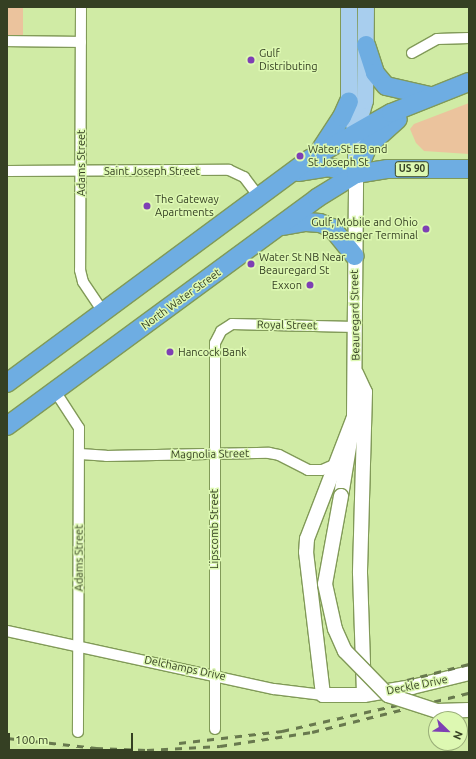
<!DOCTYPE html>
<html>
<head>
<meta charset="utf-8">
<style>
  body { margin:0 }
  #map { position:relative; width:476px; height:759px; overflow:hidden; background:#d0eba5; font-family:Ubuntu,sans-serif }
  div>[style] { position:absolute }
  .green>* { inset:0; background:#ebc39d; transform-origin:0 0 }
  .roads { filter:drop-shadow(1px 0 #819a58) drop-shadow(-1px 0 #819a58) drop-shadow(0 1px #819a58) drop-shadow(0 -1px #819a58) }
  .street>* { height:10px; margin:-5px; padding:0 5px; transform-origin:5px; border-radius:5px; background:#fff }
  .secondary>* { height:14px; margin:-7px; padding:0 7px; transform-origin:7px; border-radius:7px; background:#fff }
  .primary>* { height:16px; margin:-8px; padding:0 8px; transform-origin:8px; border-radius:8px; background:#a8ceee }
  .highway>* { height:18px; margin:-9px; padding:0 9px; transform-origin:9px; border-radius:9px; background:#6eade2 }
  .rail>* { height:2.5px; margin-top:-1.25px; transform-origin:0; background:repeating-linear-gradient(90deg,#68794e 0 7px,transparent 0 14px) }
  .bridges { filter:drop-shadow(1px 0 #819a58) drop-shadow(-1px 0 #819a58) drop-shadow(0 1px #819a58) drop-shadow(0 -1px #819a58) }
  .secondary-bridge>* { height:14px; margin:-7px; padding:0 7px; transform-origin:7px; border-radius:7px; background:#fff }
  .dots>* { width:11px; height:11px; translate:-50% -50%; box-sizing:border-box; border:2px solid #ddf8b2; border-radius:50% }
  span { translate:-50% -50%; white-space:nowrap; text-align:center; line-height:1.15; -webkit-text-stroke:3px #ddf8b2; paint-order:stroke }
  .shield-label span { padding:1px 3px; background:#ddf8b2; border:1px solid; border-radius:3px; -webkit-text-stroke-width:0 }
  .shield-label { font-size:10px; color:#354023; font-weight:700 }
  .poi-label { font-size:11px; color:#354023 }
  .left { translate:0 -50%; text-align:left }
  .right { translate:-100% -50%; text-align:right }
  .street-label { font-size:11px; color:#354023 }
  .frame { position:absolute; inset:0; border:8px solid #354023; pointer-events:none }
  .north { position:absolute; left:428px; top:711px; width:40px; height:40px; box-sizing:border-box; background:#ddf8b2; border:1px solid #9aae79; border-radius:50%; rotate:113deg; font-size:11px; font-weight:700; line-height:16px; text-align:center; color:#354023 }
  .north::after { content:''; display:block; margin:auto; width:14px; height:18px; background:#7e3fb4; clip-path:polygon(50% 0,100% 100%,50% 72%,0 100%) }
  .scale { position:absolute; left:8px; top:733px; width:125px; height:18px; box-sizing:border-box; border:2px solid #354023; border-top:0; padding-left:5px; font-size:12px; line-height:14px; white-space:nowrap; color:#354023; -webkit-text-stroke:3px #ddf8b2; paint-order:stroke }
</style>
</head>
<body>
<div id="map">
  <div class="green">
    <i style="left:7px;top:7px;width:16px;height:31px"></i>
    <i style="clip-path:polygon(469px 103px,469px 154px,424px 151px,416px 143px,410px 129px,414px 124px)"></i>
  </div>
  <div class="roads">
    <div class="street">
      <i style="left:81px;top:7px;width:263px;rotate:90.2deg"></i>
      <i style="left:80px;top:270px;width:12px;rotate:76deg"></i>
      <i style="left:83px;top:282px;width:36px;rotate:56deg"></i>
      <i style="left:7px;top:41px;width:74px;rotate:0.8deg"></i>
      <i style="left:412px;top:53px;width:29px;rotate:-29deg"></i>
      <i style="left:437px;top:39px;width:32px;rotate:-2deg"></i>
      <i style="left:7px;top:171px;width:222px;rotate:-0.3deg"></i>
      <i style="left:229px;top:170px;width:17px;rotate:25deg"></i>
      <i style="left:244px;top:177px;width:26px;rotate:53deg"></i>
      <i style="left:55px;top:391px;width:44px;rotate:57deg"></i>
      <i style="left:79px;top:428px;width:304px;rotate:90.2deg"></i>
      <i style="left:80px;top:454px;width:26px;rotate:4deg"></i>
      <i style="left:106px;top:456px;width:163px;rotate:-1.1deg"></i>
      <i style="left:269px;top:453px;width:10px;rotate:11deg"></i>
      <i style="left:279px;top:455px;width:33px;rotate:27deg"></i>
      <i style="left:308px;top:470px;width:14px"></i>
      <i style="left:322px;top:470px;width:15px;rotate:-23deg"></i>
      <i style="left:7px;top:631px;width:273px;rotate:12.3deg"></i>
      <i style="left:274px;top:689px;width:49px;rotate:7deg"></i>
      <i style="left:215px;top:729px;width:386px;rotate:-90deg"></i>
      <i style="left:215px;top:343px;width:13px;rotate:-63deg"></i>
      <i style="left:221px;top:331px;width:13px;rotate:-32deg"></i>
      <i style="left:232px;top:324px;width:123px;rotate:1.4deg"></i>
    </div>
    <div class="secondary">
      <i style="left:356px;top:373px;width:21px;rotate:65deg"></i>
      <i style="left:365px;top:392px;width:181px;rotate:91.6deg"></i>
      <i style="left:360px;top:573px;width:122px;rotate:88.1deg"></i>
      <i style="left:354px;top:417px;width:131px;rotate:111.1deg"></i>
      <i style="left:307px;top:539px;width:13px;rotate:94deg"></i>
      <i style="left:306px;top:552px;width:144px;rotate:83.2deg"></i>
      <i style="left:323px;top:695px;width:41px"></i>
      <i style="left:364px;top:695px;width:49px;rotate:-9.5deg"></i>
      <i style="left:412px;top:687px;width:59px;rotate:-13.8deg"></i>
      <i style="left:341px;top:496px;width:80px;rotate:-80.7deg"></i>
      <i style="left:354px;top:417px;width:243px;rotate:-89.5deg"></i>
    </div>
    <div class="primary">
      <i style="left:349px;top:7px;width:94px;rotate:90deg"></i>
      <i style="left:349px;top:101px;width:33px;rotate:78deg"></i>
      <i style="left:356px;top:133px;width:40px;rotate:90deg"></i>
      <i style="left:356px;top:132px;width:32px;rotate:-74deg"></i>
      <i style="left:365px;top:101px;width:94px;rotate:-89.4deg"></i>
    </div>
    <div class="highway">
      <i style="left:366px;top:45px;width:29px;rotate:72deg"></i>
      <i style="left:375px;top:73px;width:17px;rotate:50deg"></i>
      <i style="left:386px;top:86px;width:45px;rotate:12.8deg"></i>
      <i style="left:321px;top:149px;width:38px;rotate:-57deg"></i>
      <i style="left:342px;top:117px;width:17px;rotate:-66deg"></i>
      <i style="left:298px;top:172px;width:30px;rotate:-9deg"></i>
      <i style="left:328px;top:167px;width:29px;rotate:14deg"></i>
      <i style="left:356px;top:174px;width:30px;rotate:-67deg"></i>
      <i style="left:368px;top:146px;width:40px;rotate:-42deg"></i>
      <i style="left:283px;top:226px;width:23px;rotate:-10deg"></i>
      <i style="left:306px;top:222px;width:14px;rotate:4deg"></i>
      <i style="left:320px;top:223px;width:13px;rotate:23deg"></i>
      <i style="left:332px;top:228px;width:36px;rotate:51deg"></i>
      <i style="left:7px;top:383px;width:377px;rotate:-36.5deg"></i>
      <i style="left:310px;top:159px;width:93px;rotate:-29.6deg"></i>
      <i style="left:391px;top:113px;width:84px;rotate:-21.7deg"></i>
      <i style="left:7px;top:426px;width:385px;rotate:-36.3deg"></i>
      <i style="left:317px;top:198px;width:46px;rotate:-31.6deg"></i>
      <i style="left:356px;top:174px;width:31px;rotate:-9deg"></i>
      <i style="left:387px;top:169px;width:82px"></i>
    </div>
  </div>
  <div class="rail">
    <i style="left:407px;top:680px;width:64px;rotate:-14.5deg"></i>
    <i style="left:7px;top:738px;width:90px;rotate:6.4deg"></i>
    <i style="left:96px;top:748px;width:51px;rotate:2.2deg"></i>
    <i style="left:147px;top:750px;width:73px;rotate:-3.1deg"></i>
    <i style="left:220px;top:746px;width:93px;rotate:-8.7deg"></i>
    <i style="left:312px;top:732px;width:162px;rotate:-14deg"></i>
    <i style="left:179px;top:743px;width:104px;rotate:-6.6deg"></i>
    <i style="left:282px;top:731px;width:132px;rotate:-12.7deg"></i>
  </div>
  <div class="bridges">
    <div class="secondary-bridge">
      <i style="left:341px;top:496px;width:89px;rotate:100.3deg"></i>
      <i style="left:325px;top:584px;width:46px;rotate:77.5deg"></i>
      <i style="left:335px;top:629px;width:24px;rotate:66deg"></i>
      <i style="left:345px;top:651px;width:62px;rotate:45.7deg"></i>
      <i style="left:388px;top:695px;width:52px;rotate:18.1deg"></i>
      <i style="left:437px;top:711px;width:32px;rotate:-2deg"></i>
    </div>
  </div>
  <div class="dots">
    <i style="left:251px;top:60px;background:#7e3fb4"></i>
    <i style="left:300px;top:156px;background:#7e3fb4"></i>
    <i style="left:147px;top:206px;background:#7e3fb4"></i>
    <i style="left:426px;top:229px;background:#7e3fb4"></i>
    <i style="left:251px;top:264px;background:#7e3fb4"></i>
    <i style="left:310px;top:285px;background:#7e3fb4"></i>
    <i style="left:170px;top:352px;background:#7e3fb4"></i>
  </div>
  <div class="shield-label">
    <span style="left:412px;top:169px">US 90</span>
  </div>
  <div class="poi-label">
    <span class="left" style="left:259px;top:60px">Gulf<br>Distributing</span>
    <span class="left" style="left:308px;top:156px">Water St EB and<br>St Joseph St</span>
    <span class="left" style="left:155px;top:206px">The Gateway<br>Apartments</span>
    <span class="right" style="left:418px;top:229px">Gulf, Mobile and Ohio<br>Passenger Terminal</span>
    <span class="left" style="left:259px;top:264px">Water St NB Near<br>Beauregard St</span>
    <span class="right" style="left:302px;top:285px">Exxon</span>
    <span class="left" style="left:178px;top:352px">Hancock Bank</span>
  </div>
  <div class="street-label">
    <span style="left:81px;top:163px;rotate:-90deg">Adams Street</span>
    <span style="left:152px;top:171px">Saint Joseph Street</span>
    <span style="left:181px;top:299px;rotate:-36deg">North Water Street</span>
    <span style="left:355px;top:315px;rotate:-91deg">Beauregard Street</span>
    <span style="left:287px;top:325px;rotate:1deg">Royal Street</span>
    <span style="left:210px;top:454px;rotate:-1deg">Magnolia Street</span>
    <span style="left:214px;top:529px;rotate:-90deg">Lipscomb Street</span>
    <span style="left:79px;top:558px;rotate:-90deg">Adams Street</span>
    <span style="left:185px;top:668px;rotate:12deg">Delchamps Drive</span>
    <span style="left:417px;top:685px;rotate:-11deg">Deckle Drive</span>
  </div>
  <div class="frame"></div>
  <div class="north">N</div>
  <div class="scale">100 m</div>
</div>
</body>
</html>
